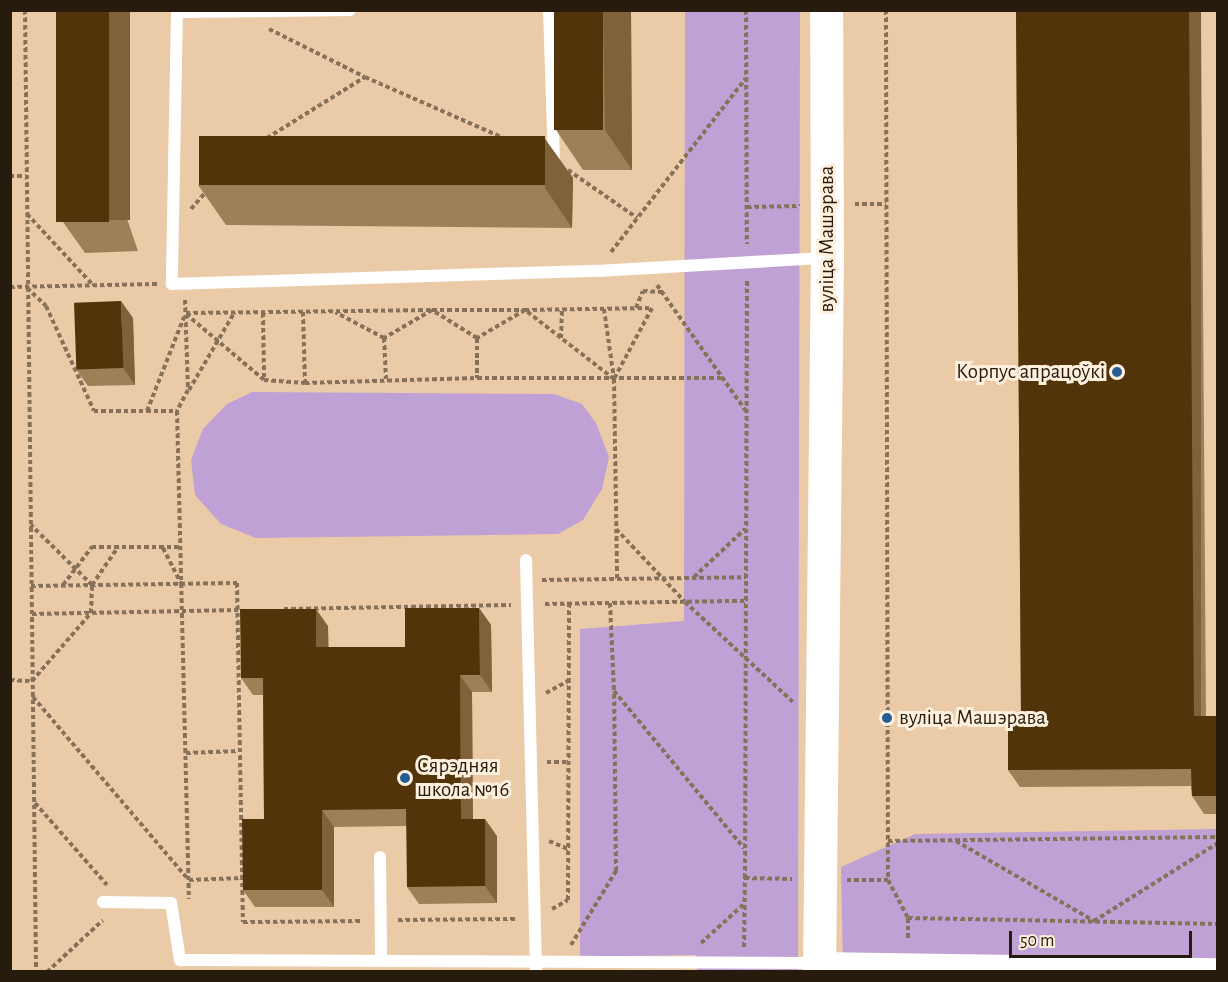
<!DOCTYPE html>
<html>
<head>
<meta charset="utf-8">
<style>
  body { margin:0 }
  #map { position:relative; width:1228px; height:982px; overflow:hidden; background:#ebcba7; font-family:"Alegreya Sans",sans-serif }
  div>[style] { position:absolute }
  .green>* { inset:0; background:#bfa1d5 }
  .path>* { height:4px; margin-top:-2px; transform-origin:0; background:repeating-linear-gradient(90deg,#877259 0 4.5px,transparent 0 7.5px) }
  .lane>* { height:12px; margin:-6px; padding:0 6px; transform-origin:6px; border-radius:6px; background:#fff }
  .street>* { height:22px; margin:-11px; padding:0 11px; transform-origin:11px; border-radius:11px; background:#fff }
  .secondary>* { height:33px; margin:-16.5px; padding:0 16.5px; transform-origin:16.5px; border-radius:16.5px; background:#fff }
  .wall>* { inset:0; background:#9e8058 }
  .shaded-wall>* { inset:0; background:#806139; transform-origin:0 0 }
  .building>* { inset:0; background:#52340a; transform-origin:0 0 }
  .dots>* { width:16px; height:16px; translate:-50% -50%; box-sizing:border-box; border:3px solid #ffefdd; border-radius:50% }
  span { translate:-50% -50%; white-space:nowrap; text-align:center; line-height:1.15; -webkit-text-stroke:6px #ffefdd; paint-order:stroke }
  .street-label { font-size:21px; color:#261b0d }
  .poi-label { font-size:21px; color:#261b0d }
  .right { translate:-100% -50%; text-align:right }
  .left { translate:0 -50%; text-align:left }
  .frame { position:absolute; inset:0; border:12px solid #261b0d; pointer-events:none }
  .scale { position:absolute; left:1009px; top:931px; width:183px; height:27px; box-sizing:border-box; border:3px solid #261b0d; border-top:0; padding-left:8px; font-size:18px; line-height:21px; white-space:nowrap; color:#261b0d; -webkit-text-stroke:4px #ffefdd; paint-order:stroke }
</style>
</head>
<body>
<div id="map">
  <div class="green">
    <i style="clip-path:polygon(685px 11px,800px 11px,798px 971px,697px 971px,696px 955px,580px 957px,580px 629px,684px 621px)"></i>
    <i style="clip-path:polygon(252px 392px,554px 394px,582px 404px,596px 423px,609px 457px,602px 489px,583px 520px,558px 534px,256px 538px,221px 524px,195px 495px,191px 460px,203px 429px,227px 404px)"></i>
    <i style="clip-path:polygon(1217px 829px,1217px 971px,843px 971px,841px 867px,915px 834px)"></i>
  </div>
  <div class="path">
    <i style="left:25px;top:10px;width:962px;rotate:89.34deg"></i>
    <i style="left:746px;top:10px;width:234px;rotate:89.8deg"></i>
    <i style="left:886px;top:10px;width:870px;rotate:89.87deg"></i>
    <i style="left:269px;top:29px;width:107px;rotate:26.6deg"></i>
    <i style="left:365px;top:77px;width:156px;rotate:23.8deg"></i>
    <i style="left:267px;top:138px;width:115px;rotate:-31.9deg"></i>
    <i style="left:568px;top:170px;width:84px;rotate:34.8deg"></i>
    <i style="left:10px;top:176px;width:16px"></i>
    <i style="left:855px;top:204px;width:31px"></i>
    <i style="left:747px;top:207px;width:53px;rotate:-1.1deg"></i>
    <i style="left:191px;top:209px;width:23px;rotate:-49deg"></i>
    <i style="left:27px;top:214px;width:97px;rotate:47.1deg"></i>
    <i style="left:611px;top:252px;width:220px;rotate:-52.2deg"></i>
    <i style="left:657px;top:285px;width:154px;rotate:54.8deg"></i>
    <i style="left:10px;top:287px;width:147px;rotate:-1.2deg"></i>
    <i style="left:27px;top:288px;width:26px;rotate:43deg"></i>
    <i style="left:46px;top:306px;width:115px;rotate:65.4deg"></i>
    <i style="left:94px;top:411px;width:83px"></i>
    <i style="left:185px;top:300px;width:90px;rotate:88.1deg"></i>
    <i style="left:188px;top:390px;width:24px;rotate:118deg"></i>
    <i style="left:177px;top:411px;width:488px;rotate:88.6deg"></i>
    <i style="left:636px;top:308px;width:18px;rotate:-68deg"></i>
    <i style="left:643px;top:291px;width:19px;rotate:3deg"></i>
    <i style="left:604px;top:309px;width:71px;rotate:81.9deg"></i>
    <i style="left:614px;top:379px;width:200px;rotate:89.1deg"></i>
    <i style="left:303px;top:312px;width:71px;rotate:88.4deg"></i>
    <i style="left:186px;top:313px;width:246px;rotate:-0.7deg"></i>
    <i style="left:432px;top:310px;width:93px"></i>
    <i style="left:525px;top:310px;width:127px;rotate:-0.9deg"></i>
    <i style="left:652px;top:308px;width:81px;rotate:118.2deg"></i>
    <i style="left:614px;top:379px;width:113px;rotate:-142.2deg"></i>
    <i style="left:525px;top:310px;width:56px;rotate:149.7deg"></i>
    <i style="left:477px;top:338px;width:53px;rotate:-148.1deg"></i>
    <i style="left:432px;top:310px;width:56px;rotate:149.7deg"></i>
    <i style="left:384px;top:338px;width:55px;rotate:-152deg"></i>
    <i style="left:263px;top:313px;width:66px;rotate:89.1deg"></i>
    <i style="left:186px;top:314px;width:102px;rotate:40.2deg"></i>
    <i style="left:264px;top:380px;width:41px;rotate:4.2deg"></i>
    <i style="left:305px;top:383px;width:172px;rotate:-1.7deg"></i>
    <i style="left:477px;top:378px;width:246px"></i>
    <i style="left:384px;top:338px;width:41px;rotate:87.2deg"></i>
    <i style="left:477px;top:338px;width:40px;rotate:90deg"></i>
    <i style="left:561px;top:338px;width:29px;rotate:-88deg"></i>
    <i style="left:189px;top:390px;width:89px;rotate:-59.7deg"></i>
    <i style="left:147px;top:411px;width:101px;rotate:-68.5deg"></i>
    <i style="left:616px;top:529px;width:100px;rotate:46.6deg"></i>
    <i style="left:685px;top:602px;width:147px;rotate:42.8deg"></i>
    <i style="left:163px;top:548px;width:39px;rotate:63deg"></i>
    <i style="left:694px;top:577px;width:70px;rotate:-43.3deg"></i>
    <i style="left:542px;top:580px;width:204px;rotate:-0.8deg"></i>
    <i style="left:63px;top:585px;width:48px;rotate:-52.7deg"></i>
    <i style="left:92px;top:547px;width:89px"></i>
    <i style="left:92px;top:585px;width:46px;rotate:-55.6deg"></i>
    <i style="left:31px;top:586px;width:206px;rotate:-0.8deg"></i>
    <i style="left:237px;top:583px;width:339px;rotate:89deg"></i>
    <i style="left:243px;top:922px;width:120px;rotate:-0.5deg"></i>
    <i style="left:610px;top:603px;width:88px;rotate:87.4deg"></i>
    <i style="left:614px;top:691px;width:204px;rotate:50.4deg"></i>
    <i style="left:545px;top:604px;width:201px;rotate:-0.9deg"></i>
    <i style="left:284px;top:609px;width:227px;rotate:-1deg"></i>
    <i style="left:32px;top:614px;width:206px;rotate:-1.1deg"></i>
    <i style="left:10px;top:680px;width:22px;rotate:3deg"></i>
    <i style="left:32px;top:681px;width:90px;rotate:-49.1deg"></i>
    <i style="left:91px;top:613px;width:28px;rotate:-88deg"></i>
    <i style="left:92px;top:585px;width:86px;rotate:-135.5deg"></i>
    <i style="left:546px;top:693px;width:26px;rotate:-29deg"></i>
    <i style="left:33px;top:697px;width:240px;rotate:49.6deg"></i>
    <i style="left:189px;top:880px;width:53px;rotate:-2.2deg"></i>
    <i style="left:186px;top:753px;width:53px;rotate:-2.2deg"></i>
    <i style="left:547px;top:762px;width:21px"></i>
    <i style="left:35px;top:803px;width:109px;rotate:48.7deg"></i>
    <i style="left:549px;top:841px;width:21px;rotate:23deg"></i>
    <i style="left:888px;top:841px;width:330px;rotate:-0.7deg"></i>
    <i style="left:956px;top:841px;width:160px;rotate:30.1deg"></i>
    <i style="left:1094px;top:921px;width:146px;rotate:-32.2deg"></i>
    <i style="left:745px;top:878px;width:599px;rotate:-89.81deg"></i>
    <i style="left:847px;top:880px;width:41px"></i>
    <i style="left:888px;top:880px;width:43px;rotate:62.2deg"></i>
    <i style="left:908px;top:918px;width:23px;rotate:90deg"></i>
    <i style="left:552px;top:909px;width:18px;rotate:-29deg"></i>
    <i style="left:568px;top:900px;width:296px;rotate:-89.8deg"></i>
    <i style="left:908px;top:918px;width:310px;rotate:1.1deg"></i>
    <i style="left:398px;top:920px;width:118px;rotate:-0.5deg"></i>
    <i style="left:701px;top:943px;width:58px;rotate:-42.2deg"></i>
    <i style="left:571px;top:945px;width:87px;rotate:-58.7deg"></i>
    <i style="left:616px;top:871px;width:180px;rotate:-90.6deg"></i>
    <i style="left:744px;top:947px;width:69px;rotate:-89.2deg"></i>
    <i style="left:745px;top:878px;width:47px;rotate:1.2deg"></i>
    <i style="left:47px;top:972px;width:76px;rotate:-42.9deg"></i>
  </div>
  <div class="lane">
    <i style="left:350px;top:10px;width:173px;rotate:179.3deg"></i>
    <i style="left:177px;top:12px;width:272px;rotate:91.1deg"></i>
    <i style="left:172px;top:284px;width:425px;rotate:-1.8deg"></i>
    <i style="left:597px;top:271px;width:228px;rotate:-3.3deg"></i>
    <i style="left:549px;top:10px;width:150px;rotate:88.1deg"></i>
    <i style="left:526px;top:560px;width:410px;rotate:88.6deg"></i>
    <i style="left:380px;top:857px;width:103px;rotate:89.4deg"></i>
    <i style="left:103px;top:902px;width:68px;rotate:0.8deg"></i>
    <i style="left:171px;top:903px;width:58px;rotate:81deg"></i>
    <i style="left:180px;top:960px;width:638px;rotate:0.27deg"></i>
  </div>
  <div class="street">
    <i style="left:819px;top:963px;width:399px;rotate:0.9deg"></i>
  </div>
  <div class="secondary">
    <i style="left:819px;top:972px;width:714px;rotate:-89.36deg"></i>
    <i style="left:827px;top:258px;width:248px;rotate:-90.2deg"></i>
  </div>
  <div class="wall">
    <i style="clip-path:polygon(56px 10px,138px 251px,85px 253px,63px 222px)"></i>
    <i style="clip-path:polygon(554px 10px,631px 10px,632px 170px,583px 170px,556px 130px)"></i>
    <i style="clip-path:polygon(1016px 10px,1201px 10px,1206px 716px,1218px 716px,1218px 814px,1204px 814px,1192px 796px,1191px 786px,1020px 787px,1008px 770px,1021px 717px)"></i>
    <i style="clip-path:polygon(545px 139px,573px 178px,572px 228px,226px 225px,198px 185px)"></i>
    <i style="clip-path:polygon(133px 318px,135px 385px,88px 386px,75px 368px)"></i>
    <i style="clip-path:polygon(479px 608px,491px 625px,492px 692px,472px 692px,473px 819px,497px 836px,497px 903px,419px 904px,407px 887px,407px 826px,334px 827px,334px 907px,255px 907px,243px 890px,264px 819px,263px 695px,253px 695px,241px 678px,328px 626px,328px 647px,405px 647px)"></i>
  </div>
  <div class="shaded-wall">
    <i style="left:109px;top:10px;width:21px;height:210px"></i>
    <i style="clip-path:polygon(603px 10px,631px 10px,632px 170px,605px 130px)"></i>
    <i style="left:1189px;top:10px;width:12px;height:706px"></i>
    <i style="clip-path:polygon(545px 139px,573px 178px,572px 228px,545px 188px)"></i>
    <i style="clip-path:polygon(121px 301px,133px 318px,135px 385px,123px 368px)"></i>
    <i style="clip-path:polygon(479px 608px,491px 625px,492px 692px,480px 675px)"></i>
    <i style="clip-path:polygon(316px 609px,328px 626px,329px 665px,316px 647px)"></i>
    <i style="clip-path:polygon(460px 675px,472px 692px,473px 836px,461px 819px)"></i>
    <i style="clip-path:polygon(322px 810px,334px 827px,334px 907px,322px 890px)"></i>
    <i style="clip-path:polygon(485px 819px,497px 836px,497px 903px,485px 886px)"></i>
  </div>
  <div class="building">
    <i style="left:56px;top:10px;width:53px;height:212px"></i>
    <i style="left:554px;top:10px;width:49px;height:120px"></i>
    <i style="clip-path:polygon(1016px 10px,1189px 10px,1194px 716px,1218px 716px,1218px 796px,1192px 796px,1191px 769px,1008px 770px,1008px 717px,1021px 717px)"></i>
    <i style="left:199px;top:136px;width:346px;height:49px"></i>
    <i style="left:121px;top:301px;width:67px;height:47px;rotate:88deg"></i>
    <i style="clip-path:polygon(405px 608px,479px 608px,480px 675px,460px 675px,461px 819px,485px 819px,485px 886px,407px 887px,406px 809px,322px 810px,322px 890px,243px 890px,242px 819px,264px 819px,263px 678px,241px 678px,240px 609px,316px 609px,316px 647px,405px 647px)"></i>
  </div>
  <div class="dots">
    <i style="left:1117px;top:372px;background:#235d94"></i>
    <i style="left:887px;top:718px;background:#235d94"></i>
    <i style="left:405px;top:778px;background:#235d94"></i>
  </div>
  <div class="street-label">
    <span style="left:827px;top:239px;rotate:-90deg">вуліца Машэрава</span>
  </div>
  <div class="poi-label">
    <span class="right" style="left:1105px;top:372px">Корпус апрацоўкі</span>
    <span class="left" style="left:899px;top:718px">вуліца Машэрава</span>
    <span class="left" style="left:417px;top:778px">Сярэдняя<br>школа №16</span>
  </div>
  <div class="frame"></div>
  <div class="scale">50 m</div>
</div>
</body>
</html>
